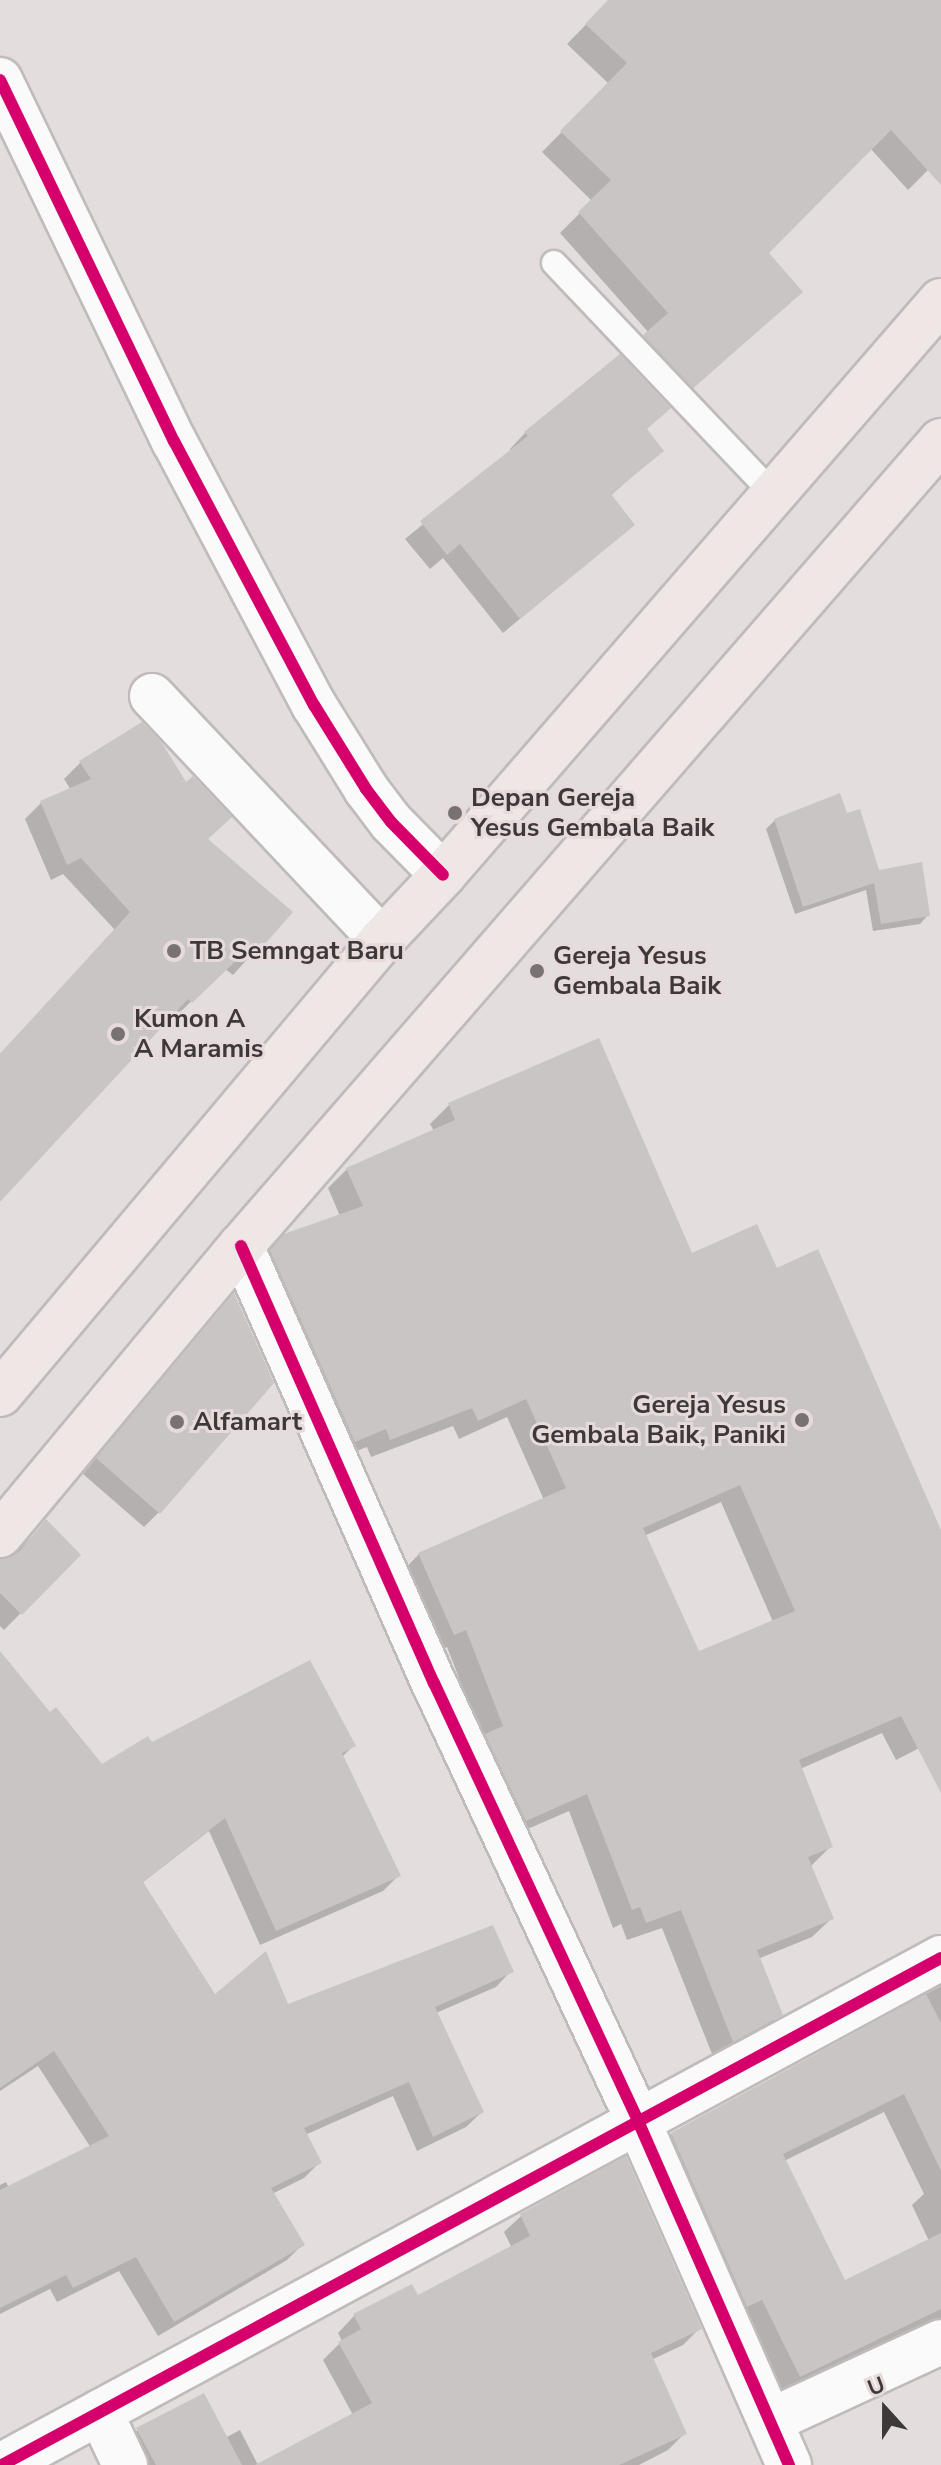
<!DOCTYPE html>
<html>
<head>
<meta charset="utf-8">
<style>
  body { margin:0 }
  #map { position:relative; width:941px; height:2465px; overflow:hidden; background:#e3dddd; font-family:"Nunito Sans",sans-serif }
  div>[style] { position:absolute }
  .shadow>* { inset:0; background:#0003 }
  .building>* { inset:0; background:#c9c5c5 }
  .roads { filter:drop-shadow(2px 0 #c0bbbb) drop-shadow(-2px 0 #c0bbbb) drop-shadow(0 2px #c0bbbb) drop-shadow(0 -2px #c0bbbb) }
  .service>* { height:24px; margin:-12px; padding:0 12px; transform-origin:12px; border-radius:12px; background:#fbfafa }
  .minor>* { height:44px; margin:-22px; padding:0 22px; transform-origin:22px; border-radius:22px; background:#fbfafa }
  .trunk>* { height:44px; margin:-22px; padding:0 22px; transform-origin:22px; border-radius:22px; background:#efe6e6 }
  .cycleway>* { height:12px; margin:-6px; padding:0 6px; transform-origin:6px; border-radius:6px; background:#d6006c }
  .dots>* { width:22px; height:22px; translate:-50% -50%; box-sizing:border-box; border:4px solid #e6dbda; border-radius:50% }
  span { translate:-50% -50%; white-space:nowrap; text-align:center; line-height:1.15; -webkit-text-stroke:6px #e6dbda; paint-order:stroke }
  .poi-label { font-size:26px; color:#3e3939; font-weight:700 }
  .left { translate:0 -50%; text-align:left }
  .right { translate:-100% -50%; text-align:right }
  .north { position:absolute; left:845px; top:2369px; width:80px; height:80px; -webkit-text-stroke:6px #e6dbda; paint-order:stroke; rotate:339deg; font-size:22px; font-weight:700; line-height:32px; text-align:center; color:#3e3939 }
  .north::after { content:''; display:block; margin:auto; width:28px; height:36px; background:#3e3939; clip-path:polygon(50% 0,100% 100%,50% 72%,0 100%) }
</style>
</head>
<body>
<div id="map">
  <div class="shadow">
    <i style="clip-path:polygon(610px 0,941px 0,941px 157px,908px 190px,870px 148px,766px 252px,801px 292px,673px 406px,625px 356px,649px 333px,560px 233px,592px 201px,542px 152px,609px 84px,567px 44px)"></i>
    <i style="clip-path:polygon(645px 430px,661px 451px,610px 496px,633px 525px,503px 633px,443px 558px,430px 569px,405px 539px,512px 451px,510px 449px,525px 433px)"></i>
    <i style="clip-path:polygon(81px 762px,290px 912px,233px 975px,225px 969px,174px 1018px,170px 1014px,0 1196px,0 1054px,115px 930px,63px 874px,51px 880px,25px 819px,41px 803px,71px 790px,64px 779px)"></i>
    <i style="clip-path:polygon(846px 815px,878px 872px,928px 915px,920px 924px,873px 931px,866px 890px,795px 914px,766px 829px,775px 820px)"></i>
    <i style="clip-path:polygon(evenodd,449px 1105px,691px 1256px,776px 1271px,941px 1535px,941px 1737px,896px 1760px,882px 1733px,800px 1769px,830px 1847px,810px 1867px,831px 1919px,812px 1937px,758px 1959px,780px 2014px,762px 2033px,714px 2059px,662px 1928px,627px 1940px,621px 1924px,613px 1928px,569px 1811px,507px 1838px,483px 1739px,447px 1647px,435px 1653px,401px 1573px,419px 1554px,544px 1500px,507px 1417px,459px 1439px,453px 1426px,371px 1457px,367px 1447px,336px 1459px,266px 1256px,285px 1236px,340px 1216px,328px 1188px,347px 1169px,434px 1131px,430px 1124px,449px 1105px,721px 1502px,773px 1622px,698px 1654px,644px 1536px,721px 1502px)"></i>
    <i style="clip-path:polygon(220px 1311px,159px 1512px,144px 1527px,83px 1474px)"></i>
    <i style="clip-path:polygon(46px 1522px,78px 1555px,4px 1630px,0 1626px,0 1561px,9px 1560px)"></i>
    <i style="clip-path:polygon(152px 1745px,353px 1746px,342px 1757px,399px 1875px,383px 1891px,260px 1945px,209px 1831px,142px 1883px,215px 1997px,287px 2006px,511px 1971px,496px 1987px,436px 2013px,482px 2112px,466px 2127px,417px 2151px,393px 2096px,305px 2135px,319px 2163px,304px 2178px,272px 2194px,303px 2244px,287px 2260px,158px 2336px,119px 2271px,57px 2302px,50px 2289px,0 2314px,0 2185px,6px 2182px,9px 2188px,91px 2148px,38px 2066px,0 2091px,0 1765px,101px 1767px)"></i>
    <i style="clip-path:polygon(evenodd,941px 1986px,941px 2318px,780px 2395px,652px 2154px,672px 2134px,941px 1986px,884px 2112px,924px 2194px,912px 2205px,929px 2241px,844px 2283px,784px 2161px,884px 2112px)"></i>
    <i style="clip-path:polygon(521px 2216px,700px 2328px,683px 2345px,651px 2360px,685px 2433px,668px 2450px,639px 2465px,260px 2465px,353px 2415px,323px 2360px,342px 2341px,338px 2333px,354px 2316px,417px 2298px,512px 2248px,504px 2232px)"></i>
    <i style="clip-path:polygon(138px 2430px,225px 2438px,240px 2430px,258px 2465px,131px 2465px,121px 2446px)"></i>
  </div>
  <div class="building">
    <i style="clip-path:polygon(608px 0,941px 0,941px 185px,891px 130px,769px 253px,803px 292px,693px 388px,643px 335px,668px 313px,578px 212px,611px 180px,560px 131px,627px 63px,585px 24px)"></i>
    <i style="clip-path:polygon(620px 354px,671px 408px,647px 429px,664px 451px,611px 494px,635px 525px,520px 619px,460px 544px,447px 555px,420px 521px,528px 436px,524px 432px)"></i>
    <i style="clip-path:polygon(142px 722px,162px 743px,186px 782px,193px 776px,232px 817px,208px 839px,293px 912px,251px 960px,243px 954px,192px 1003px,188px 999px,0 1202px,0 1054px,130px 912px,81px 858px,67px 865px,40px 801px,91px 779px,79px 761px)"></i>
    <i style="clip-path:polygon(840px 793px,847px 813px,860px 809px,879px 870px,922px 862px,930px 916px,881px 924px,874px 883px,803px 907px,774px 819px)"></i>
    <i style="clip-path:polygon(evenodd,599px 1038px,692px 1253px,757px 1224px,777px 1268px,818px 1249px,941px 1530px,941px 1793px,901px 1716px,799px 1760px,833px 1847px,808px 1857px,834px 1919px,757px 1950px,783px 2015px,733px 2042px,681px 1910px,646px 1923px,640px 1907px,632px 1910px,587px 1794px,526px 1821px,485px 1734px,503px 1726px,466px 1630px,454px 1635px,418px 1553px,566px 1488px,526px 1399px,478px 1421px,472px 1408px,390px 1440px,386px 1429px,355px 1442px,270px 1250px,284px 1234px,363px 1206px,346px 1168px,455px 1120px,448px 1103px,599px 1038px,740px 1485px,795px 1611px,699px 1651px,643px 1528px,740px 1485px)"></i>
    <i style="clip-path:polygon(234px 1293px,274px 1383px,160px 1514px,96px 1458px)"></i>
    <i style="clip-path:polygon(46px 1519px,81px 1555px,22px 1615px,0 1593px,0 1559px,19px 1552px)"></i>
    <i style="clip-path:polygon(0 1651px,50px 1712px,56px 1707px,102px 1764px,148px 1736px,152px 1742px,310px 1660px,356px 1746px,342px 1753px,401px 1876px,276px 1931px,225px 1818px,143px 1882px,215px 1994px,266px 1951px,288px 2004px,493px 1925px,514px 1972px,435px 2007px,484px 2112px,433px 2137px,409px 2082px,304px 2128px,322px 2163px,271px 2188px,305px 2245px,174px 2322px,136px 2257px,73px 2288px,66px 2275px,0 2308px,0 2190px,109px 2136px,54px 2051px,0 2088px)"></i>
    <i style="clip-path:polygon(926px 1994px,941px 2023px,941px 2171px,904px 2094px,783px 2154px,845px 2280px,941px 2233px,941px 2309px,800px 2377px,762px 2300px,747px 2307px,671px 2133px)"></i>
    <i style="clip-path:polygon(626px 2156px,702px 2329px,651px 2353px,687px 2434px,619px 2465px,255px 2465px,372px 2403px,338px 2342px,361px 2329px,353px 2314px,412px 2284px,418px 2295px,530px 2236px,520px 2214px)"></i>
    <i style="clip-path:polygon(204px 2393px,242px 2465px,156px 2465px,136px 2428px)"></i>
  </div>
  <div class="roads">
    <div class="service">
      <i style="left:554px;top:263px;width:318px;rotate:46.5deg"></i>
    </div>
    <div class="minor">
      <i style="left:0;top:80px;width:401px;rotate:64.3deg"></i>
      <i style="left:174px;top:441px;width:299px;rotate:62.1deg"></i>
      <i style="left:314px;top:705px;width:99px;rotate:58.2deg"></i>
      <i style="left:366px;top:789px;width:41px;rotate:52.9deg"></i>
      <i style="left:391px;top:822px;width:74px;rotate:45.5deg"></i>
      <i style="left:152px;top:696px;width:335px;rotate:46.7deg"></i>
      <i style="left:241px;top:1246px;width:478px;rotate:66.2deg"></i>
      <i style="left:434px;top:1683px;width:483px;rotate:65deg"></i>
      <i style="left:638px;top:2121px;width:376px;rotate:66.3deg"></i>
      <i style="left:100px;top:2412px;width:59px;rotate:64.7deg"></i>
      <i style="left:770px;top:2421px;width:188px;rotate:-24.8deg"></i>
      <i style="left:2px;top:2465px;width:1067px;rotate:-28.37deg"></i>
    </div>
    <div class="trunk">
      <i style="left:0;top:1394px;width:593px;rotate:-49.92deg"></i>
      <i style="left:382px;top:940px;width:89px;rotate:-46.8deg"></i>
      <i style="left:443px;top:875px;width:760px;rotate:-49.06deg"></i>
      <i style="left:0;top:1535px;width:376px;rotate:-50.2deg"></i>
      <i style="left:241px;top:1246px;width:1067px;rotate:-48.99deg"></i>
    </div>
  </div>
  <div class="cycleway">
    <i style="left:0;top:80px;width:401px;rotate:64.3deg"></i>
    <i style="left:174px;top:441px;width:299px;rotate:62.1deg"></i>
    <i style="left:314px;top:705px;width:99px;rotate:58.2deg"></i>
    <i style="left:366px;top:789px;width:41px;rotate:52.9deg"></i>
    <i style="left:391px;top:822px;width:74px;rotate:45.5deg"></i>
    <i style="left:241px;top:1246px;width:478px;rotate:66.2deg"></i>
    <i style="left:434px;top:1683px;width:483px;rotate:65deg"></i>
    <i style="left:638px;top:2121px;width:376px;rotate:66.3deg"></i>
    <i style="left:2px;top:2465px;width:1067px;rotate:-28.37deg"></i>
  </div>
  <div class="dots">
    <i style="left:455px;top:813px;background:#787272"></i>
    <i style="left:174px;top:951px;background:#787272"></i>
    <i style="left:537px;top:971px;background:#787272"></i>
    <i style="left:118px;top:1034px;background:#787272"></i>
    <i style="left:802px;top:1420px;background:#787272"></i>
    <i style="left:177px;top:1422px;background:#787272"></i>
  </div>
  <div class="poi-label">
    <span class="left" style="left:471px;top:813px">Depan Gereja<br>Yesus Gembala Baik</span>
    <span class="left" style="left:190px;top:951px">TB Semngat Baru</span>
    <span class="left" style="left:553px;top:971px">Gereja Yesus<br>Gembala Baik</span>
    <span class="left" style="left:134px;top:1034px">Kumon A<br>A Maramis</span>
    <span class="right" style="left:786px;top:1420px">Gereja Yesus<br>Gembala Baik, Paniki</span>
    <span class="left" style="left:193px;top:1422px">Alfamart</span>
  </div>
  <div class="north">U</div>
</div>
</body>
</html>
